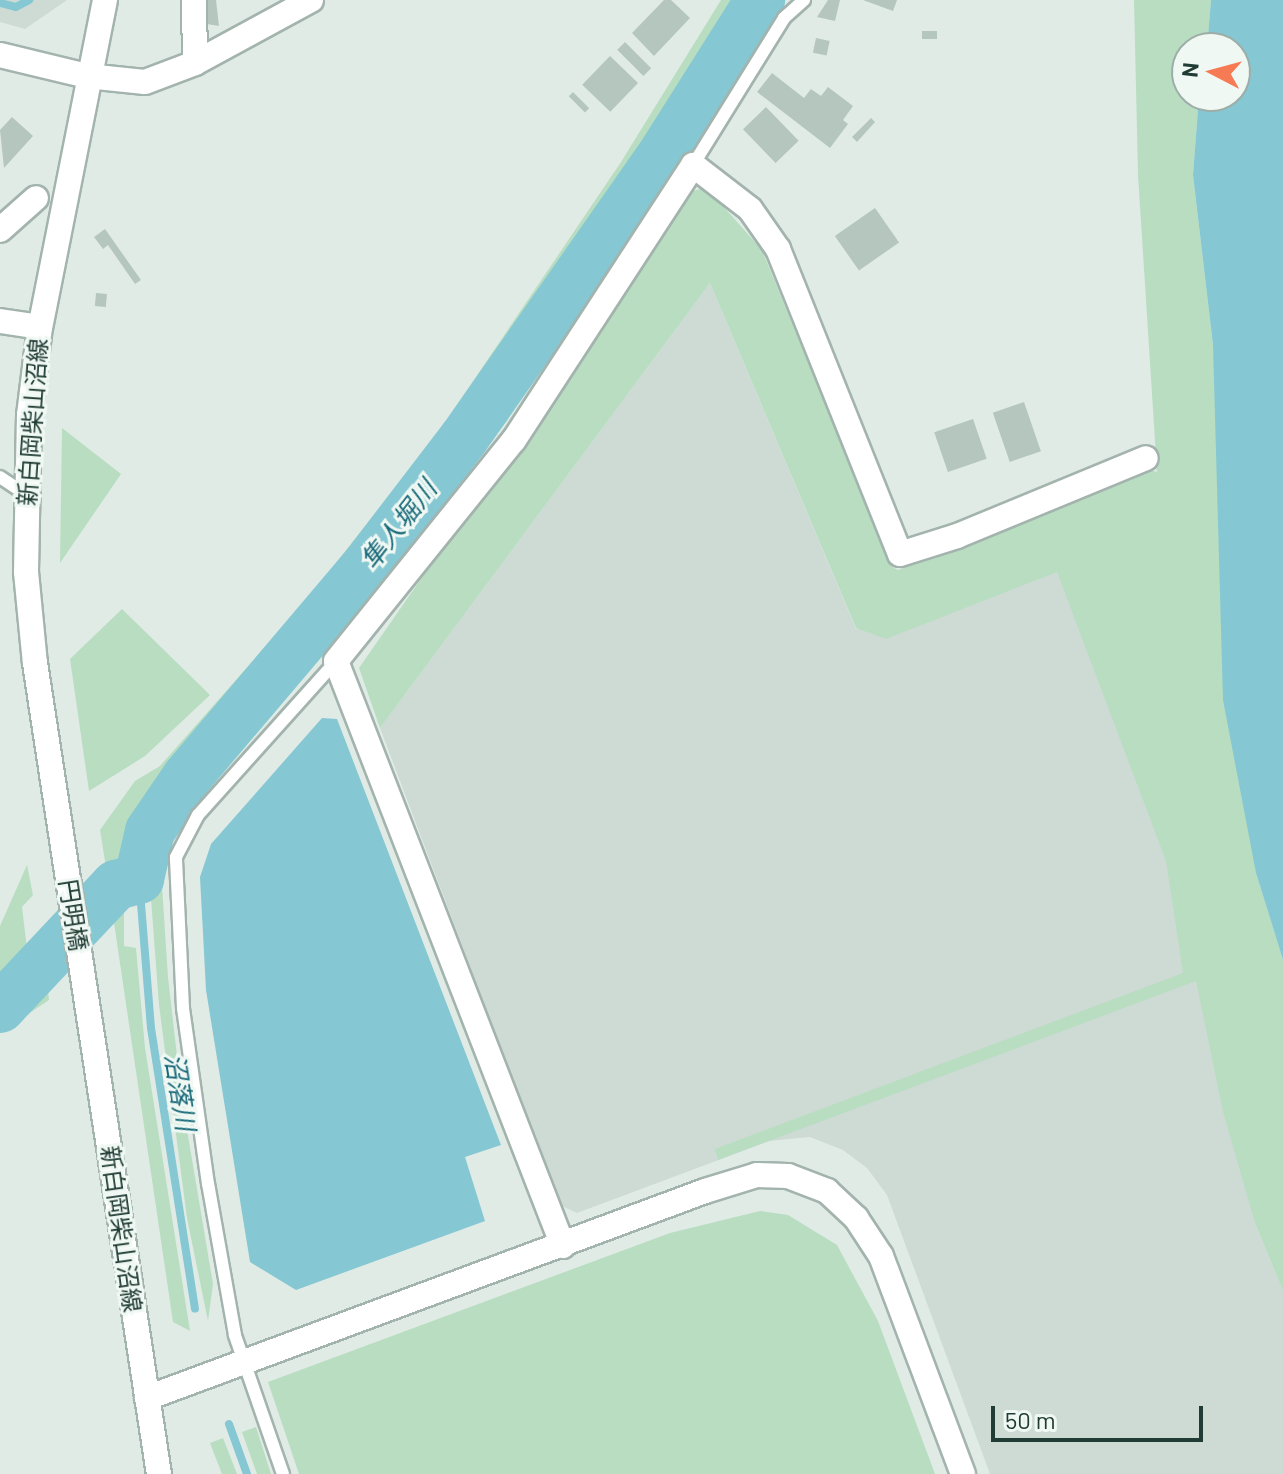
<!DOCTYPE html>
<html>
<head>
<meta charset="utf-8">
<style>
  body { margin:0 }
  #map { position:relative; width:1283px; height:1474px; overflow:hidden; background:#e0ebe6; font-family:Barlow,"Noto Sans JP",sans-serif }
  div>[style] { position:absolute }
  .built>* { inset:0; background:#cedbd5 }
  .green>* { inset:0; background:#b8ddc1 }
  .water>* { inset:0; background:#85c7d2 }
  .stream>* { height:8px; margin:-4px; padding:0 4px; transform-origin:4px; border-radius:4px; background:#85c7d2 }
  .river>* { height:50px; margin:-25px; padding:0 25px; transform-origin:25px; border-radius:25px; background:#85c7d2 }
  .building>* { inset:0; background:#b5c6bf; transform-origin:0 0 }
  .roads { filter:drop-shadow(2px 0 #a3b3ad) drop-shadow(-2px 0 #a3b3ad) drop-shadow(0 2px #a3b3ad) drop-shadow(0 -2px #a3b3ad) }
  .lane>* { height:12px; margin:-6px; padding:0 6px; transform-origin:6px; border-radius:6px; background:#fff }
  .street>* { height:24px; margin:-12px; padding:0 12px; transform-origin:12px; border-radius:12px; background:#fff }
  .secondary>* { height:24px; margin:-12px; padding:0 12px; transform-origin:12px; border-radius:12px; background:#fff }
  span { translate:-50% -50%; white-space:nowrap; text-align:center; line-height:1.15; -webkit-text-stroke:6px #f0f8f4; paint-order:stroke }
  .street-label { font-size:24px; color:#203c34 }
  .water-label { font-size:26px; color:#196a79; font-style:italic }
  .north { position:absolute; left:1171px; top:32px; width:80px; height:80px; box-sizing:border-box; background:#f0f8f4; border:2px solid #9dada7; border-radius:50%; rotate:276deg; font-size:22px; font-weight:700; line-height:32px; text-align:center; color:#203c34 }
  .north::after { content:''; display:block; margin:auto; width:28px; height:36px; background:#f67a53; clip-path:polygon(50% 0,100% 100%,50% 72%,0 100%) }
  .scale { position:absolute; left:991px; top:1406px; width:212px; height:36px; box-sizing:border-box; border:4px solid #203c34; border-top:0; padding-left:10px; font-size:24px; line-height:28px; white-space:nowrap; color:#203c34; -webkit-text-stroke:6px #f0f8f4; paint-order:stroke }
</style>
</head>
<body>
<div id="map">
  <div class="built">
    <i style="clip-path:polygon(0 0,67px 0,25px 29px,0 22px)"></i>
    <i style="clip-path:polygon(710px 283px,856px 629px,1056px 572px,1160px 532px,1255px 1223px,1283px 1291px,1283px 1474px,990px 1474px,887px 1195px,867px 1168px,843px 1150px,810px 1137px,769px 1141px,577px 1213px,560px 1205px,380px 728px)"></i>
  </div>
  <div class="green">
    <i style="clip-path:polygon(721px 0,736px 0,475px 412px,352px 565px,174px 764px,136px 829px,133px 867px,108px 880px,100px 830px,135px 781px,160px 766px,310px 596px,438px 433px,621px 162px)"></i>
    <i style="clip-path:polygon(1134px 0,1211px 0,1207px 48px,1187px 48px,1187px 96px,1199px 96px,1193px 175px,1213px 345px,1256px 873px,1283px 960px,1283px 1291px,1255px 1223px,1223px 1112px,1196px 981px,718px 1160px,715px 1149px,1183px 973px,1166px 861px,1057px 572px,886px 639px,856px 628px,710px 283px,380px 728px,359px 668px,690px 192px,706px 187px,762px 250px,892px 567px,898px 570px,1146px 469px,1157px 472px,1138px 175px)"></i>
    <i style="clip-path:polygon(761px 7px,775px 12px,506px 422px,346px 623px,181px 812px,167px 839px,162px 886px,168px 977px,182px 1100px,213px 1284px,208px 1321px,187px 1218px,159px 1005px,148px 859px,156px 830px,249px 708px,445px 483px,540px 350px)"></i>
    <i style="clip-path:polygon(62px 428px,121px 474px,60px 563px)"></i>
    <i style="clip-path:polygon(122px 609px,210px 695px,145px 756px,89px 791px,70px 659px)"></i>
    <i style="clip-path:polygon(27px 865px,33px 895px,22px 907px,28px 957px,0 987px,0 926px)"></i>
    <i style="clip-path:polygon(124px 901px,124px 946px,136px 948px,145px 1048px,190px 1331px,173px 1322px,112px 909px)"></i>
    <i style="clip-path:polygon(47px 981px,49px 1000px,0 1033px,0 1019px)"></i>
    <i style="clip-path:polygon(760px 1211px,788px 1215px,837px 1245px,878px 1321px,935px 1474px,299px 1474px,268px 1382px,670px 1233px)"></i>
    <i style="clip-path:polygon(256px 1427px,271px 1474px,257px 1474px,242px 1432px)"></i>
    <i style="clip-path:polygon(223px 1438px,237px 1474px,222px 1474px,210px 1443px)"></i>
  </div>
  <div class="water">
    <i style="clip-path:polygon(1211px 0,1283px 0,1283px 960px,1256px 873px,1223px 700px,1213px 345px,1193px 175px,1199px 96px,1235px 96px,1235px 48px,1207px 48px)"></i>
    <i style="clip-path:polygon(322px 718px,337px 719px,501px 1145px,465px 1157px,485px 1221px,296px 1290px,250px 1262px,206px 990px,200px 877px,211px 844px)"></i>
  </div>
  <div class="stream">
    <i style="left:0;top:3px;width:16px;rotate:14deg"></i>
    <i style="left:16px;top:7px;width:15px;rotate:-28deg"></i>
    <i style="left:139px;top:879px;width:149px;rotate:85.4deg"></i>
    <i style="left:151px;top:1028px;width:284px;rotate:81.1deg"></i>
    <i style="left:229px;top:1424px;width:53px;rotate:70.2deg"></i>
  </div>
  <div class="river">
    <i style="left:0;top:1008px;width:169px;rotate:-46.7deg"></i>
    <i style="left:116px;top:885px;width:24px;rotate:-15deg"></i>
    <i style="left:139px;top:879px;width:49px;rotate:-77.1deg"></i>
    <i style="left:150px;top:831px;width:65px;rotate:-55.6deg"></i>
    <i style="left:187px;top:777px;width:277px;rotate:-49.7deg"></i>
    <i style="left:366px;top:566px;width:161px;rotate:-52.6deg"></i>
    <i style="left:464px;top:438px;width:349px;rotate:-55deg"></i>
    <i style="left:664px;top:152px;width:180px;rotate:-57.7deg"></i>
  </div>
  <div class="building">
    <i style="clip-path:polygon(204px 0,216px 0,219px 26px,201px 23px)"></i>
    <i style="clip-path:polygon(664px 0,671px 0,690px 18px,654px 56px,632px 33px)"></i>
    <i style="clip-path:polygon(828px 0,840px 0,835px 21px,817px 17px)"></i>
    <i style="clip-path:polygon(863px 0,897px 0,893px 11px)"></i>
    <i style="left:922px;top:31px;width:15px;height:8px"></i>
    <i style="left:816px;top:38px;width:14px;height:15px;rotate:12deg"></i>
    <i style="left:625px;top:42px;width:37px;height:11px;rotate:45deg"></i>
    <i style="left:610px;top:56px;width:39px;height:40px;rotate:44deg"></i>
    <i style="clip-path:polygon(772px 73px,804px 98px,811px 89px,821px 96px,828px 87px,853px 106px,843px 120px,848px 124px,830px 148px,757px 92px)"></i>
    <i style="left:573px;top:92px;width:23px;height:6px;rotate:45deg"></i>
    <i style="left:766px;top:107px;width:47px;height:32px;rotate:46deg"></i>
    <i style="clip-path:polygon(12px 117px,33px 136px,4px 168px,0 130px)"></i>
    <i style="clip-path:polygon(871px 118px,875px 122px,857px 142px,852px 137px)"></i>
    <i style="left:875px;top:208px;width:42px;height:49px;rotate:55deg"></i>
    <i style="clip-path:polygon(105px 229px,141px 280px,135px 284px,108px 245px,103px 249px,94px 237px)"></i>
    <i style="left:96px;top:293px;width:11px;height:13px;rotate:5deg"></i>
    <i style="left:1024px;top:402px;width:52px;height:33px;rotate:71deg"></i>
    <i style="left:973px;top:419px;width:42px;height:41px;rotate:71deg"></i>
  </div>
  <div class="roads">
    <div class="lane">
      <i style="left:693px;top:165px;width:173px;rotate:-58.2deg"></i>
      <i style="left:784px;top:18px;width:27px;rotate:-42deg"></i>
      <i style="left:0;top:477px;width:30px;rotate:34deg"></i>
      <i style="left:283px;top:1474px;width:147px;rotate:-109.1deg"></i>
      <i style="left:235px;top:1335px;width:153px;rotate:-100.1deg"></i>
      <i style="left:208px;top:1184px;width:178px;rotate:-98.1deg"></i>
      <i style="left:183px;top:1008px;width:151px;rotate:-92.7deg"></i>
      <i style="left:176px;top:857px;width:47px;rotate:-62.4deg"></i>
      <i style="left:198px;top:815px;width:207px;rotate:-48.1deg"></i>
    </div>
    <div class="street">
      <i style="left:194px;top:0;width:63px;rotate:89.1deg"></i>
      <i style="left:0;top:230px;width:48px;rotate:-41.6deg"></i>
      <i style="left:0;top:321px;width:40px;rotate:8.5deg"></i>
      <i style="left:563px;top:1246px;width:627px;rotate:-111.21deg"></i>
      <i style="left:336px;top:661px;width:284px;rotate:-51.2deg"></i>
      <i style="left:514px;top:440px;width:328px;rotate:-56.9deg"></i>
      <i style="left:693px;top:165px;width:72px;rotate:37.7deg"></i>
      <i style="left:750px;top:209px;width:49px;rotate:55deg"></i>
      <i style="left:778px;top:249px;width:328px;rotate:68.2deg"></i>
      <i style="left:900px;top:554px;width:60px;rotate:-17.5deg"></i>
      <i style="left:957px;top:536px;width:204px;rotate:-22.4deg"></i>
    </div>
    <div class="secondary">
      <i style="left:105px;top:0;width:333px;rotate:101.2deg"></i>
      <i style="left:40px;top:327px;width:89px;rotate:97.1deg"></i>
      <i style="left:29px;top:415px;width:157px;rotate:91.1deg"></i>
      <i style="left:26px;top:572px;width:91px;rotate:84.4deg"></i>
      <i style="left:35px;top:663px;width:820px;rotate:81.31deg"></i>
      <i style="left:0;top:55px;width:89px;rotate:13.6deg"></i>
      <i style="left:87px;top:76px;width:58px;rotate:5.9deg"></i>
      <i style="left:145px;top:82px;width:53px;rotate:-20.8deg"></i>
      <i style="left:195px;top:63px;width:132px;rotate:-28.5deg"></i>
      <i style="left:147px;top:1398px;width:595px;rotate:-20.35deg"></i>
      <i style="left:705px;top:1191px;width:54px;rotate:-17.1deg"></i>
      <i style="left:757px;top:1175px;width:31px;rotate:2deg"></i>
      <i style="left:788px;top:1176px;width:42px;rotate:21deg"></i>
      <i style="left:827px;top:1191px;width:40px;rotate:43deg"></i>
      <i style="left:856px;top:1218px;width:45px;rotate:56.7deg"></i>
      <i style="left:881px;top:1256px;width:233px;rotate:69.4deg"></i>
    </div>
  </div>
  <div class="street-label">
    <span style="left:32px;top:422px;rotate:-86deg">新白岡柴山沼線</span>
    <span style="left:74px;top:915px;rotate:81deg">円明橋</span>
    <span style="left:122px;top:1229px;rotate:82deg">新白岡柴山沼線</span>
  </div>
  <div class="water-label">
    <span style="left:398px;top:524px;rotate:-52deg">隼人堀川</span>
    <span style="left:181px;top:1092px;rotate:81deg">沼落川</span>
  </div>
  <div class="north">N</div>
  <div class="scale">50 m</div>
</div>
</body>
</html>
